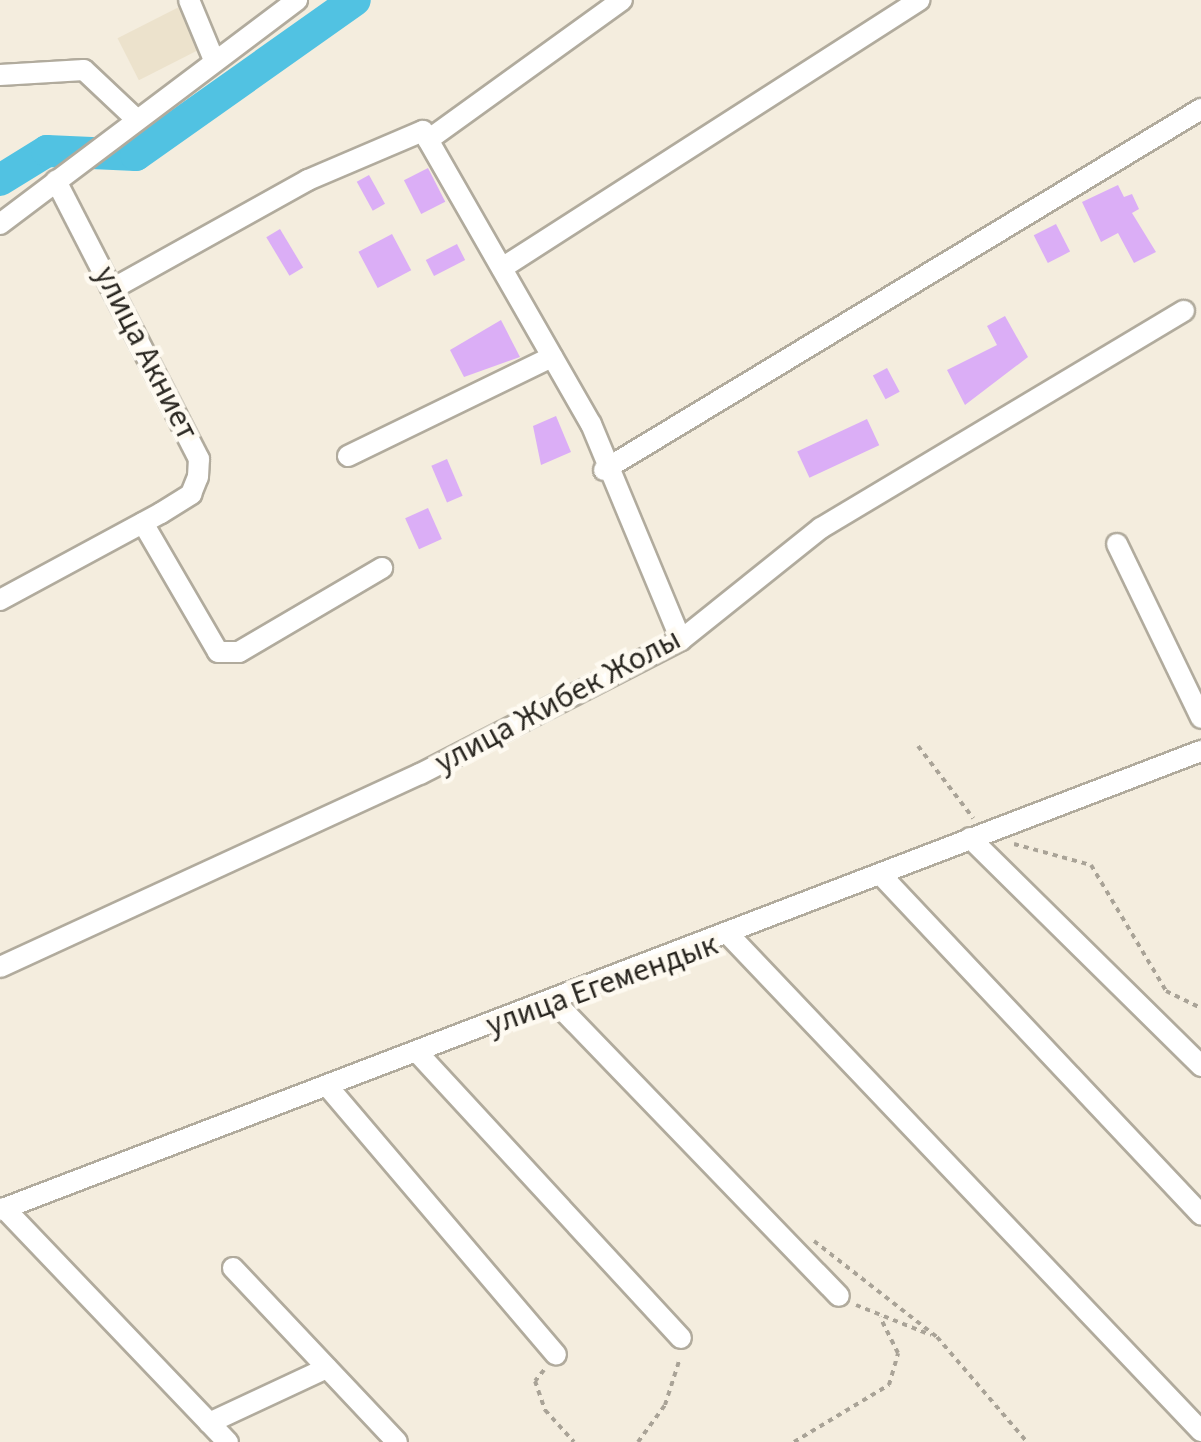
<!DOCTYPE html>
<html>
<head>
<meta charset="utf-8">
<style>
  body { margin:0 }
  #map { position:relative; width:1201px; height:1442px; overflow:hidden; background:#f4edde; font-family:"Source Sans 3",sans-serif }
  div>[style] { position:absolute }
  .built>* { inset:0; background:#ece2cc; transform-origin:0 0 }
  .river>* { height:32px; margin:-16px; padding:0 16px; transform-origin:16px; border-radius:16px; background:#51c2e2 }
  .building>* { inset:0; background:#dbaef6; transform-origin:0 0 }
  .path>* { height:4px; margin-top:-2px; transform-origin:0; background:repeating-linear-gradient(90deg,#a9a397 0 5px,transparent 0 10px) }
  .roads { filter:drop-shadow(2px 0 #b1ab9d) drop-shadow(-2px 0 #b1ab9d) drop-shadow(0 2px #b1ab9d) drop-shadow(0 -2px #b1ab9d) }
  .minor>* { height:20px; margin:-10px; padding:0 10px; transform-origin:10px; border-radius:10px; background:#fff }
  span { translate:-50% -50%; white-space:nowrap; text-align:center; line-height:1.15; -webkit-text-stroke:9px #fefaf1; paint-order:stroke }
  .street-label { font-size:32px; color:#2a2721 }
</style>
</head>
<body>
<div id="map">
  <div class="built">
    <i style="left:179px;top:7px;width:47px;height:69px;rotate:63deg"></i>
  </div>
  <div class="river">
    <i style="left:0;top:180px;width:55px;rotate:-31.7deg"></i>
    <i style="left:47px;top:151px;width:89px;rotate:2.6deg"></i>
    <i style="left:136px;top:155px;width:268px;rotate:-35.3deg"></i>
  </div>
  <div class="building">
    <i style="left:428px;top:168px;width:38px;height:27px;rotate:63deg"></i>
    <i style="left:369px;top:175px;width:33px;height:14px;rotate:61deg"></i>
    <i style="clip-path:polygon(1118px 185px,1124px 197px,1132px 194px,1139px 209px,1132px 213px,1156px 252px,1134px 263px,1118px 233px,1101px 242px,1082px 202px)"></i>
    <i style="left:1056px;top:224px;width:31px;height:25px;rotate:63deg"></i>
    <i style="left:280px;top:229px;width:45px;height:16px;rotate:59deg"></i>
    <i style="left:392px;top:234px;width:41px;height:38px;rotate:62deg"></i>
    <i style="left:457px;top:244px;width:18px;height:35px;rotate:63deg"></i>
    <i style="clip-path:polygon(1005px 316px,1028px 357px,965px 405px,947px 370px,997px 345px,987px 326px)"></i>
    <i style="clip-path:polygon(501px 320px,520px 357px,464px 377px,450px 350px)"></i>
    <i style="left:887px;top:368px;width:27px;height:16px;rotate:62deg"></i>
    <i style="clip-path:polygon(556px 416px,571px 452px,541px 465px,533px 426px)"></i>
    <i style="left:867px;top:419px;width:29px;height:77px;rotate:65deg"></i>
    <i style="left:447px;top:459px;width:40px;height:17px;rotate:67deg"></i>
    <i style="left:428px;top:508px;width:34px;height:25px;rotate:66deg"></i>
  </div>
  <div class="path">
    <i style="left:918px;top:746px;width:91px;rotate:52.6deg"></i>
    <i style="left:1014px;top:844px;width:80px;rotate:15.3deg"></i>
    <i style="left:1091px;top:865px;width:147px;rotate:59.2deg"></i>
    <i style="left:1166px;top:991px;width:39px;rotate:26deg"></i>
    <i style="left:814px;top:1241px;width:156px;rotate:38deg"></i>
    <i style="left:937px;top:1337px;width:138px;rotate:49.4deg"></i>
    <i style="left:856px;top:1305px;width:81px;rotate:21.8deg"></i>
    <i style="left:544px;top:1370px;width:14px;rotate:129deg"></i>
    <i style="left:535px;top:1381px;width:31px;rotate:71deg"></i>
    <i style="left:545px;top:1410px;width:43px;rotate:47.8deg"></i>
    <i style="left:638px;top:1442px;width:46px;rotate:-53.9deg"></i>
    <i style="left:665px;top:1405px;width:49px;rotate:-72.3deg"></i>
    <i style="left:794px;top:1442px;width:111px;rotate:-31deg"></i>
    <i style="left:889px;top:1385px;width:33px;rotate:-74deg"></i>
    <i style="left:898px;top:1353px;width:40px;rotate:-116.6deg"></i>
  </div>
  <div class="roads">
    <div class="minor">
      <i style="left:189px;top:0;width:65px;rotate:67.4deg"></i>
      <i style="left:0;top:75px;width:84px;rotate:-3.4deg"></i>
      <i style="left:84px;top:70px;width:70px;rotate:43.3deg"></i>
      <i style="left:428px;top:140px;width:239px;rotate:-35.8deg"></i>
      <i style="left:0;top:224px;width:372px;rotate:-37deg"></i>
      <i style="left:502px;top:268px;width:496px;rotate:-32.7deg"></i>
      <i style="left:114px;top:288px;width:222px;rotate:-29.1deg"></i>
      <i style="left:308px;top:180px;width:125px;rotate:-23.1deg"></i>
      <i style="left:423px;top:131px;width:338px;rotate:60.2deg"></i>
      <i style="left:591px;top:424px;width:234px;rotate:67.4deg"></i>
      <i style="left:348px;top:456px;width:227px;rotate:-25.9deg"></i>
      <i style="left:604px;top:470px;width:698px;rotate:-31.16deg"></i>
      <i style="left:143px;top:523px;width:149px;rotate:59.8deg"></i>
      <i style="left:218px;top:652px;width:21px"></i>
      <i style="left:239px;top:652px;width:166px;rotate:-30.4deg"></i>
      <i style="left:1117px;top:544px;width:193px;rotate:64.2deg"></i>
      <i style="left:0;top:600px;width:183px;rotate:-28.4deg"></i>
      <i style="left:161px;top:513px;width:36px;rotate:-32deg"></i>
      <i style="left:191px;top:494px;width:18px;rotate:-68deg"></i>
      <i style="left:198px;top:477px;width:18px;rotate:-87deg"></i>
      <i style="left:199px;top:459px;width:313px;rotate:-117.2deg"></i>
      <i style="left:970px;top:838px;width:325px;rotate:44.6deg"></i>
      <i style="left:882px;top:876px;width:465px;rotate:46.7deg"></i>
      <i style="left:731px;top:937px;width:682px;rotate:46.43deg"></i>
      <i style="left:0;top:967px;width:462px;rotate:-24.7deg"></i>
      <i style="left:420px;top:774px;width:293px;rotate:-27.2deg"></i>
      <i style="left:681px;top:640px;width:179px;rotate:-38.7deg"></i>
      <i style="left:821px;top:528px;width:423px;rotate:-30.9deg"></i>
      <i style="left:556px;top:1003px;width:407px;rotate:46deg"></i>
      <i style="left:417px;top:1052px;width:389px;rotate:47.3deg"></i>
      <i style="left:329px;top:1088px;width:350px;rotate:49.6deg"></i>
      <i style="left:4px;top:1208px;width:324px;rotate:46.3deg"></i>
      <i style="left:0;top:1210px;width:1286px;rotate:-20.92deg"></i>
      <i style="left:233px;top:1268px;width:239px;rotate:46.7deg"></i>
      <i style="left:209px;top:1423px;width:130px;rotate:-25deg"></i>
    </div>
  </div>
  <div class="street-label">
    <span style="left:146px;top:353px;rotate:63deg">улица Акниет</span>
    <span style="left:558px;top:701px;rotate:-28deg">улица Жибек Жолы</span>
    <span style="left:602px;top:985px;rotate:-20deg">улица Егемендык</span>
  </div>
</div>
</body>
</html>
